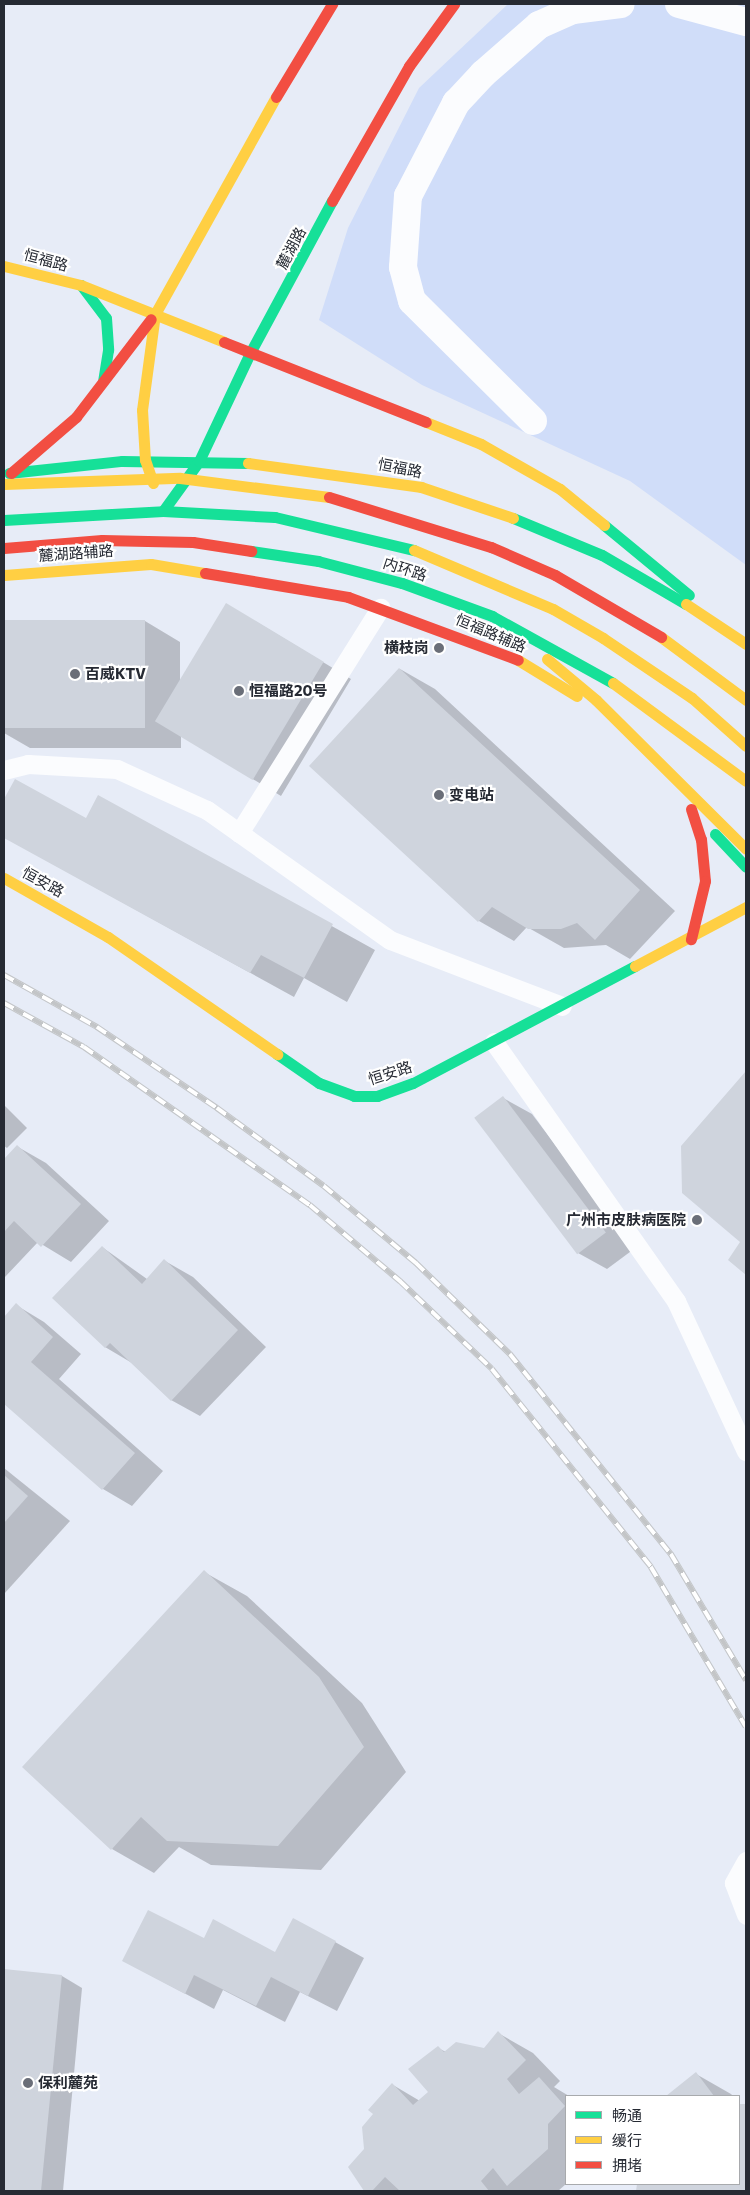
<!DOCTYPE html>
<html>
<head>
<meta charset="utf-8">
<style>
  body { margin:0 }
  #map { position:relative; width:750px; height:2195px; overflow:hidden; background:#e7ecf7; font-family:Commissioner,"Noto Sans SC",sans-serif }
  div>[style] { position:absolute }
  .green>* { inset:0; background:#d0ddf9 }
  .shadow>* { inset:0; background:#0003 }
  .building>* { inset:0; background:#cfd4dd; transform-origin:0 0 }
  .lane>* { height:19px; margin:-9.5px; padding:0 9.5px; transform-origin:9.5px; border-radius:9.5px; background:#fbfcfe }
  .street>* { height:28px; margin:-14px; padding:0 14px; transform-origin:14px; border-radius:14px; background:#fbfcfe }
  .fast>* { height:11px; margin:-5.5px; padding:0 5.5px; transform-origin:5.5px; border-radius:5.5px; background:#16e098 }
  .slow>* { height:11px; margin:-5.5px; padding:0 5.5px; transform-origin:5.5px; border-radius:5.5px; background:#ffcf43 }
  .jam>* { height:11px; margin:-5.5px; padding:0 5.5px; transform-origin:5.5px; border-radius:5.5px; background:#f24e42 }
  .rail>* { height:5.5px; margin-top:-2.75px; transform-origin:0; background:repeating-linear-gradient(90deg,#fff 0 11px,#c3c5c7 0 22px); box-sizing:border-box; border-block:1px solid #c3c5c7 }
  .dots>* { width:14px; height:14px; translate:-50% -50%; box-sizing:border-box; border:2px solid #fff; border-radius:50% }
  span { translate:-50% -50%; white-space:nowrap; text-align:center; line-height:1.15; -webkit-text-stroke:4.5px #fff; paint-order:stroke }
  .street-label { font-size:15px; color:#262a33 }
  .poi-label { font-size:15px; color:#262a33; font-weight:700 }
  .right { translate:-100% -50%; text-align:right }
  .left { translate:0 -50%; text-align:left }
  .frame { position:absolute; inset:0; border:5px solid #262a33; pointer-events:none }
  .legend { position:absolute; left:565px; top:2095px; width:175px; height:90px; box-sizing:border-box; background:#fff; border:1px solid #a8aaad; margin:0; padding:6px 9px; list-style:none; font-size:15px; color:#262a33 }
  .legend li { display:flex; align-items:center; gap:10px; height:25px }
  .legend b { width:25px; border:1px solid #a8aaad }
</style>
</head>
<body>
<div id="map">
  <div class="green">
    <i style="clip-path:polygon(508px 4px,746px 4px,746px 565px,630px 481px,422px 385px,319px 320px,348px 228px,419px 88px)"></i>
  </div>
  <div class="shadow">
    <i style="clip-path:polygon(145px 621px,180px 642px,180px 681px,255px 621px,351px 679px,281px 796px,181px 736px,181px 748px,30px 748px,4px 733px,4px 622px)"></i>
    <i style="clip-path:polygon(400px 669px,435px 689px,675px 911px,630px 959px,606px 945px,564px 948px,527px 927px,514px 941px,479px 921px)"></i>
    <i style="clip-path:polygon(15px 781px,86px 820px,99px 797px,375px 950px,347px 1002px,304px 978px,294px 997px,4px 837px,4px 802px)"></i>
    <i style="clip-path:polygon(746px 1073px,746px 1274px,729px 1260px,742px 1242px,682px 1147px)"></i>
    <i style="clip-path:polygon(503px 1098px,532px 1114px,634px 1249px,607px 1269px,578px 1253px)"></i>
    <i style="clip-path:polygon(4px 1105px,27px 1128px,7px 1148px,4px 1146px)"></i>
    <i style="clip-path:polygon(18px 1147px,46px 1163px,109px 1221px,71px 1262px,38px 1242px,5px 1277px,4px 1161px)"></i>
    <i style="clip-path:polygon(102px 1247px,147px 1279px,165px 1261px,193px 1277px,266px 1347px,200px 1416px,171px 1400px,132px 1363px,105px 1347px)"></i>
    <i style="clip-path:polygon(16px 1305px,44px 1322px,81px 1354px,59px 1379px,163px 1471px,132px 1506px,103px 1489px,4px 1402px,4px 1319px)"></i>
    <i style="clip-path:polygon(4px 1468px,70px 1521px,4px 1594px)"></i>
    <i style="clip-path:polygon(204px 1572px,247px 1596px,362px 1703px,406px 1772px,321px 1870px,211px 1865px,179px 1847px,154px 1873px,112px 1849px)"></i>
    <i style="clip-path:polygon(204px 1940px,276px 1953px,335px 1942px,364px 1958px,337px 2011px,300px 1992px,285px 2022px,223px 1990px,214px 2009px,124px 1961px)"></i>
    <i style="clip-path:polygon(4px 1970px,62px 1976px,82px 1988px,63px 2191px,4px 2191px)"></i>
    <i style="clip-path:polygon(498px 2033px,533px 2053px,560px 2081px,554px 2087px,569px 2096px,566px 2184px,558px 2191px,365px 2191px,349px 2167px,365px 2150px,375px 2114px,393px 2085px,420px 2101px,430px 2092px,438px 2048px,446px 2052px,485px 2049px)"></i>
    <i style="clip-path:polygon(696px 2074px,731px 2094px,733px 2096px,668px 2096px)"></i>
    <i style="clip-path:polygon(739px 2105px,746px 2105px,746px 2191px,637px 2191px,639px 2184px,739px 2184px)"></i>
  </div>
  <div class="building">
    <i style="left:226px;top:603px;width:114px;height:138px;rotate:31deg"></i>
    <i style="left:4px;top:620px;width:141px;height:108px"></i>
    <i style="clip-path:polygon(399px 668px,640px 890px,595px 940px,577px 923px,561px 929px,528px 929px,492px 907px,478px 922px,309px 766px)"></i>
    <i style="clip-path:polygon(15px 779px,86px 818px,98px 795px,333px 924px,304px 978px,261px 955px,250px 973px,4px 838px,4px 799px)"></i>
    <i style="clip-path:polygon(746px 1071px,746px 1275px,728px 1260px,740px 1242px,682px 1193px,681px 1146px)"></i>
    <i style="left:503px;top:1096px;width:171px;height:36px;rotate:53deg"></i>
    <i style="clip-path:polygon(17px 1145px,81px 1204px,41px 1247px,14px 1221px,4px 1232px,4px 1159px)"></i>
    <i style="clip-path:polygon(102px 1246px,142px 1284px,164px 1259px,238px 1330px,171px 1401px,110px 1343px,105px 1348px,52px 1298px)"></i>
    <i style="clip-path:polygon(16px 1303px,53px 1337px,31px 1362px,135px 1453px,102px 1490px,4px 1404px,4px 1317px)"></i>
    <i style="clip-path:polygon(4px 1475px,28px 1496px,4px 1523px)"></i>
    <i style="clip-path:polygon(204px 1570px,319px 1677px,364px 1747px,278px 1846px,167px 1841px,141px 1817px,111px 1850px,22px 1767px)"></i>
    <i style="clip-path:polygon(148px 1910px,204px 1938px,213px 1919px,275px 1952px,293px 1918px,336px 1941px,308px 1996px,271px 1977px,256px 2006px,194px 1975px,185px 1994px,122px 1961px)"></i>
    <i style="clip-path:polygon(4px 1969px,62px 1975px,41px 2191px,4px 2191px)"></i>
    <i style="clip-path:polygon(498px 2031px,526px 2060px,507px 2079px,519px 2094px,539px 2077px,565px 2106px,548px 2124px,548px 2149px,507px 2186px,493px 2168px,481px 2181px,489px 2191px,400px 2191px,385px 2177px,372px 2191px,364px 2191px,348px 2167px,364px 2149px,362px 2127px,373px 2114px,368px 2110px,392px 2083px,413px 2105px,428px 2092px,408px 2069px,438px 2046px,444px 2052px,456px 2042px,484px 2048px)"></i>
    <i style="clip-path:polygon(696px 2072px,714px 2096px,666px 2096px)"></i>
    <i style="clip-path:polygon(739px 2104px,746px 2104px,746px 2191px,636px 2191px,637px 2184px,739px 2184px)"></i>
  </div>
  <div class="lane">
    <i style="left:4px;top:770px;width:25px;rotate:-14deg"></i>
    <i style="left:28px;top:764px;width:89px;rotate:3.2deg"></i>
    <i style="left:117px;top:769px;width:99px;rotate:24.5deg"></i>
    <i style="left:207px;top:810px;width:224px;rotate:35.4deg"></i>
    <i style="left:390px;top:940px;width:184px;rotate:21deg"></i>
    <i style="left:239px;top:833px;width:266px;rotate:-57.9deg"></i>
    <i style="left:494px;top:1042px;width:317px;rotate:54.9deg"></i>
    <i style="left:676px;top:1301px;width:166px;rotate:65deg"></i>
    <i style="left:746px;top:1861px;width:25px;rotate:119deg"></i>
    <i style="left:734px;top:1883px;width:34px;rotate:69deg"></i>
  </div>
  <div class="street">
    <i style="left:679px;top:4px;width:69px;rotate:15deg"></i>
    <i style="left:533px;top:421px;width:170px;rotate:-135.2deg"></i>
    <i style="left:412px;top:301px;width:35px;rotate:-105deg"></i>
    <i style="left:403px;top:267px;width:71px;rotate:-86deg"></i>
    <i style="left:408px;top:196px;width:105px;rotate:-62.7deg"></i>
    <i style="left:456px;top:103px;width:40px;rotate:-47deg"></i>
    <i style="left:483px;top:74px;width:74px;rotate:-41.2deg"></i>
    <i style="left:539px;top:25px;width:37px;rotate:-24deg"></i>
    <i style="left:573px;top:10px;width:48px;rotate:-7.1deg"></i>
  </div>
  <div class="fast">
    <i style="left:81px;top:285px;width:41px;rotate:52.9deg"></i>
    <i style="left:106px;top:318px;width:32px;rotate:86deg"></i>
    <i style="left:108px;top:350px;width:30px;rotate:99deg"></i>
    <i style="left:9px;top:473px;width:114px;rotate:-6.1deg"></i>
    <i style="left:122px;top:461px;width:126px;rotate:0.9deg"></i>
    <i style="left:163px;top:511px;width:62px;rotate:-54.2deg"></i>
    <i style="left:199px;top:461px;width:119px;rotate:-64.7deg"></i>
    <i style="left:250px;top:353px;width:173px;rotate:-61.7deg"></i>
    <i style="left:513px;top:518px;width:96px;rotate:22.6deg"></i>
    <i style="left:602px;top:555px;width:97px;rotate:30.3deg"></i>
    <i style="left:4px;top:520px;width:159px;rotate:-3.2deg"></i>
    <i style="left:163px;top:511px;width:112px;rotate:3.1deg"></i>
    <i style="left:275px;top:517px;width:143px;rotate:13.4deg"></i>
    <i style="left:604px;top:525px;width:110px;rotate:39.5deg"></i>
    <i style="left:251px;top:551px;width:68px;rotate:8.5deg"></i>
    <i style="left:318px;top:561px;width:87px;rotate:14.7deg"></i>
    <i style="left:402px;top:583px;width:96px;rotate:20.1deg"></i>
    <i style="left:492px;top:616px;width:138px;rotate:29deg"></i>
    <i style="left:715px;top:834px;width:45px;rotate:46.8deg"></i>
    <i style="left:277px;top:1054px;width:51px;rotate:34.6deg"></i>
    <i style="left:319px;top:1083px;width:37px;rotate:20deg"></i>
    <i style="left:354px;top:1096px;width:23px"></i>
    <i style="left:377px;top:1096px;width:38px;rotate:-20deg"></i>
    <i style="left:413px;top:1083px;width:251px;rotate:-27.8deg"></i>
  </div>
  <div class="slow">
    <i style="left:4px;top:266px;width:79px;rotate:13.9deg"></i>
    <i style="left:81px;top:285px;width:154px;rotate:21.7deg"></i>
    <i style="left:426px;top:422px;width:59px;rotate:21.8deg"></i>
    <i style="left:481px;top:444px;width:91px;rotate:29.7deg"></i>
    <i style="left:560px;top:489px;width:57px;rotate:39.3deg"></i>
    <i style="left:248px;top:463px;width:175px;rotate:7.9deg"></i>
    <i style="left:421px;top:487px;width:97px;rotate:18.6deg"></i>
    <i style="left:153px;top:483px;width:24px;rotate:-109deg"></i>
    <i style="left:145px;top:460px;width:50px;rotate:-93.4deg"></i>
    <i style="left:142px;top:410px;width:97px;rotate:-82.3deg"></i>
    <i style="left:155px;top:314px;width:248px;rotate:-60.9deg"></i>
    <i style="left:4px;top:484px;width:176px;rotate:-2deg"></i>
    <i style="left:180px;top:478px;width:150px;rotate:7.3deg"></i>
    <i style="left:414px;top:550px;width:151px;rotate:23deg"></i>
    <i style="left:553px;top:609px;width:58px;rotate:30.1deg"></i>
    <i style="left:603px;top:638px;width:107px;rotate:34deg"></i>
    <i style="left:692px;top:698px;width:72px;rotate:41.6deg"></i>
    <i style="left:4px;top:575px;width:147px;rotate:-4.3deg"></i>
    <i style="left:151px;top:564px;width:55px;rotate:9.5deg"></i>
    <i style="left:686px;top:604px;width:72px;rotate:33.7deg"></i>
    <i style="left:661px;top:637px;width:106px;rotate:36.5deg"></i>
    <i style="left:547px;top:659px;width:64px;rotate:39.9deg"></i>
    <i style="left:596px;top:700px;width:211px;rotate:44.8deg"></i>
    <i style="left:518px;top:660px;width:69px;rotate:31.4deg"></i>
    <i style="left:613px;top:683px;width:165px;rotate:36.4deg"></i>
    <i style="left:4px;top:878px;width:120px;rotate:29.6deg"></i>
    <i style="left:108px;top:937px;width:206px;rotate:34.7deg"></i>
    <i style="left:635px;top:966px;width:126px;rotate:-28deg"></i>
  </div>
  <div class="jam">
    <i style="left:276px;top:97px;width:109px;rotate:-58.9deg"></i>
    <i style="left:332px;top:201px;width:155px;rotate:-60.3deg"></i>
    <i style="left:409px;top:66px;width:77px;rotate:-54deg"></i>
    <i style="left:224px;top:342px;width:217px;rotate:21.6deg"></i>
    <i style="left:11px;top:473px;width:86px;rotate:-40.7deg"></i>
    <i style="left:76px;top:417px;width:123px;rotate:-52.6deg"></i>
    <i style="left:329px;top:497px;width:170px;rotate:17.2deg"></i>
    <i style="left:491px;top:547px;width:70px;rotate:23.6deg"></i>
    <i style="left:555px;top:575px;width:123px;rotate:30.3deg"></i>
    <i style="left:4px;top:548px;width:98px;rotate:-4.7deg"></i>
    <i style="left:102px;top:540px;width:91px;rotate:1.3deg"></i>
    <i style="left:193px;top:542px;width:59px;rotate:8.8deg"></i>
    <i style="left:205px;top:573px;width:145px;rotate:9.5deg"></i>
    <i style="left:348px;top:597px;width:181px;rotate:20.3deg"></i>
    <i style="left:691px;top:809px;width:32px;rotate:72deg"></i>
    <i style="left:701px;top:839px;width:42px;rotate:84.6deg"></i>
    <i style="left:705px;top:881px;width:60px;rotate:103.6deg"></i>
  </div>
  <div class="rail">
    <i style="left:4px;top:975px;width:107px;rotate:29.2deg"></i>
    <i style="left:97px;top:1027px;width:145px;rotate:34deg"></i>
    <i style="left:217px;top:1108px;width:132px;rotate:36.1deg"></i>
    <i style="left:324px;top:1186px;width:120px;rotate:39.9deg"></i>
    <i style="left:416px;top:1263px;width:131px;rotate:44.1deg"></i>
    <i style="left:510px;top:1354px;width:257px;rotate:51.2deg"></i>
    <i style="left:671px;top:1554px;width:147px;rotate:59.2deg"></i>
    <i style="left:4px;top:1003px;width:91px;rotate:28.8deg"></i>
    <i style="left:84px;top:1047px;width:276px;rotate:35deg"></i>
    <i style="left:310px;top:1205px;width:118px;rotate:40.2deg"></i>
    <i style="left:400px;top:1281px;width:127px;rotate:43.7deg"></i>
    <i style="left:492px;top:1369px;width:254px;rotate:51.2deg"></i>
    <i style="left:651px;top:1567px;width:186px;rotate:59.3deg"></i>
  </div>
  <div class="dots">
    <i style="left:439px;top:648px;background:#6a6e78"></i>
    <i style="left:75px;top:674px;background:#6a6e78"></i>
    <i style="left:239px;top:691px;background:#6a6e78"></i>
    <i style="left:439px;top:795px;background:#6a6e78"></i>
    <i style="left:697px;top:1220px;background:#6a6e78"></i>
    <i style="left:28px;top:2083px;background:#6a6e78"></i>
  </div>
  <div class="street-label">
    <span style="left:291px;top:248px;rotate:-62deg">麓湖路</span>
    <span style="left:46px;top:260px;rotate:15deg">恒福路</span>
    <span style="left:400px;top:468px;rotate:11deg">恒福路</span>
    <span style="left:76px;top:553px;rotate:-4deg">麓湖路辅路</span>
    <span style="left:405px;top:569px;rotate:18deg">内环路</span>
    <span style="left:491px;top:633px;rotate:23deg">恒福路辅路</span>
    <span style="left:43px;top:882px;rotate:29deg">恒安路</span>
    <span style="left:390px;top:1073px;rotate:-18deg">恒安路</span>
  </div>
  <div class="poi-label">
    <span class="right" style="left:429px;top:648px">横枝岗</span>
    <span class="left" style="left:85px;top:674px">百威KTV</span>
    <span class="left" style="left:249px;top:691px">恒福路20号</span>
    <span class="left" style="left:449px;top:795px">变电站</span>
    <span class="right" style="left:686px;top:1220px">广州市皮肤病医院</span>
    <span class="left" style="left:38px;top:2083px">保利麓苑</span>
  </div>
  <div class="frame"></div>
  <ul class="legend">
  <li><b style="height:6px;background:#16e098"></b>畅通</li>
  <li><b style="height:6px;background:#ffcf43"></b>缓行</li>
  <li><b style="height:6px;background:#f24e42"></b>拥堵</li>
  </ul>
</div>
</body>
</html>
